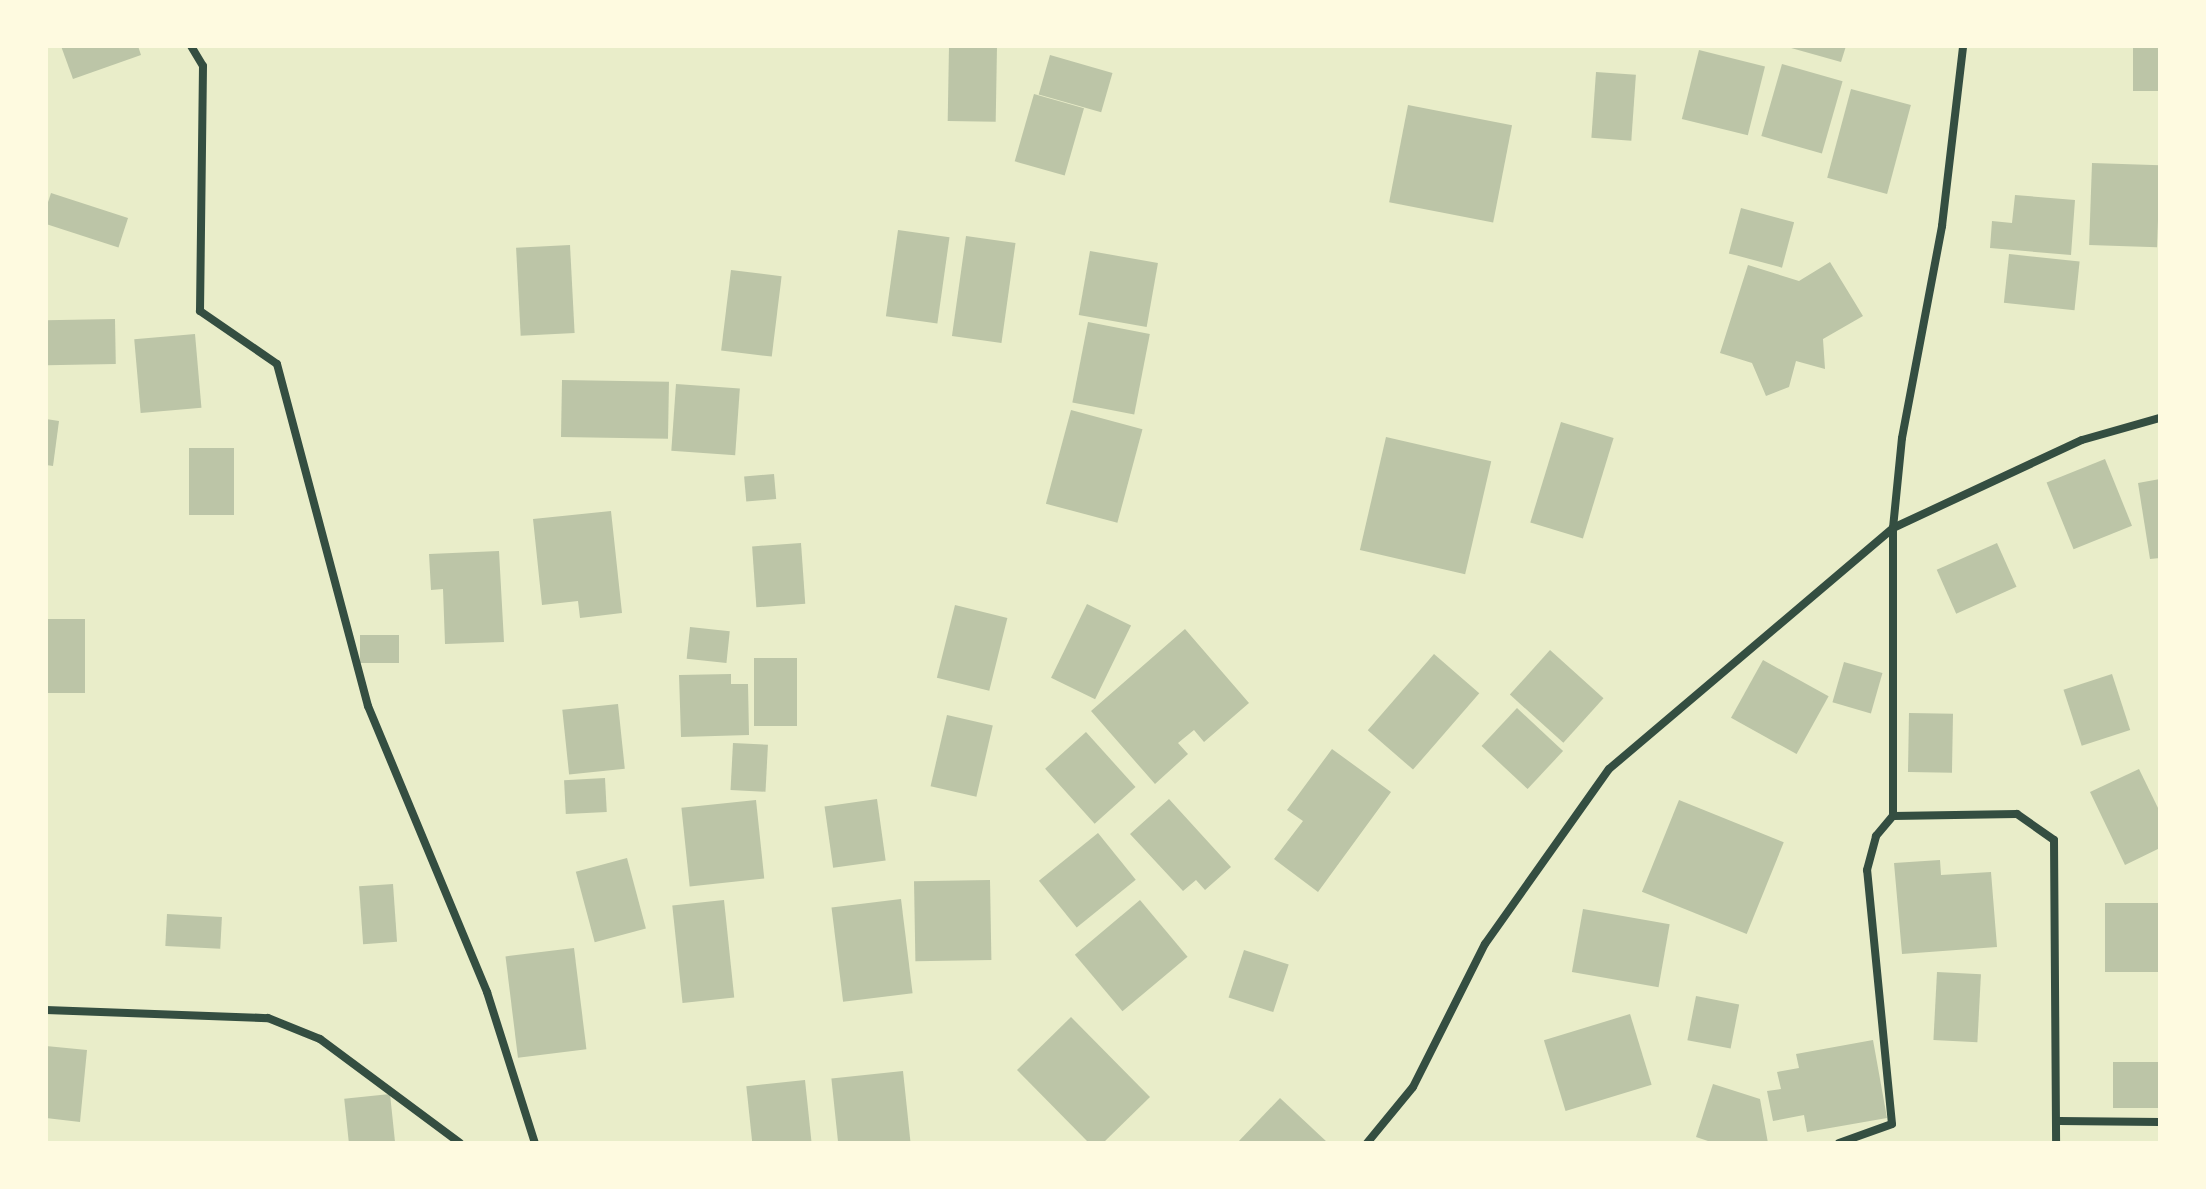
<!DOCTYPE html>
<html>
<head>
<meta charset="utf-8">
<style>
  body { margin:0 }
  #map { position:relative; width:2206px; height:1189px; overflow:hidden; background:#e9edc9; font-family:"PT Sans",sans-serif }
  div>[style] { position:absolute }
  .building>* { inset:0; background:#bcc5a7; transform-origin:0 0 }
  .minor>* { height:8px; margin:-4px; padding:0 4px; transform-origin:4px; border-radius:4px; background:#344e41 }
  span { translate:-50% -50%; white-space:nowrap; text-align:center; line-height:1.15; -webkit-text-stroke:8px #fefae0; paint-order:stroke }
  .frame { position:absolute; inset:0; border:48px solid #fefae0; pointer-events:none }
</style>
</head>
<body>
<div id="map">
  <div class="building">
    <i style="clip-path:polygon(61px 46px,138px 46px,141px 55px,73px 79px)"></i>
    <i style="left:949px;top:46px;width:48px;height:75px;rotate:1deg"></i>
    <i style="clip-path:polygon(1784px 46px,1846px 46px,1841px 62px)"></i>
    <i style="left:2133px;top:46px;width:27px;height:45px"></i>
    <i style="left:1699px;top:50px;width:68px;height:71px;rotate:14deg"></i>
    <i style="left:1050px;top:55px;width:65px;height:41px;rotate:16deg"></i>
    <i style="left:1782px;top:64px;width:63px;height:75px;rotate:16deg"></i>
    <i style="left:1596px;top:72px;width:40px;height:66px;rotate:4deg"></i>
    <i style="left:1851px;top:89px;width:62px;height:92px;rotate:15deg"></i>
    <i style="left:1034px;top:94px;width:52px;height:70px;rotate:16deg"></i>
    <i style="left:1408px;top:105px;width:106px;height:99px;rotate:11deg"></i>
    <i style="left:2092px;top:163px;width:68px;height:82px;rotate:2deg"></i>
    <i style="left:51px;top:193px;width:81px;height:31px;rotate:18deg"></i>
    <i style="clip-path:polygon(2015px 195px,2075px 200px,2071px 255px,1990px 248px,1992px 221px,2012px 223px)"></i>
    <i style="left:1741px;top:208px;width:55px;height:47px;rotate:15deg"></i>
    <i style="left:898px;top:230px;width:52px;height:87px;rotate:8deg"></i>
    <i style="left:966px;top:236px;width:50px;height:101px;rotate:8deg"></i>
    <i style="left:570px;top:245px;width:88px;height:54px;rotate:87deg"></i>
    <i style="left:1090px;top:251px;width:69px;height:65px;rotate:10deg"></i>
    <i style="left:2009px;top:254px;width:71px;height:49px;rotate:6deg"></i>
    <i style="clip-path:polygon(1830px 262px,1863px 316px,1823px 339px,1825px 369px,1796px 361px,1789px 387px,1766px 396px,1752px 363px,1720px 353px,1748px 265px,1799px 281px)"></i>
    <i style="left:731px;top:270px;width:51px;height:81px;rotate:7deg"></i>
    <i style="left:115px;top:319px;width:45px;height:69px;rotate:89deg"></i>
    <i style="left:1088px;top:322px;width:63px;height:82px;rotate:11deg"></i>
    <i style="left:195px;top:334px;width:74px;height:61px;rotate:85deg"></i>
    <i style="left:562px;top:380px;width:107px;height:57px;rotate:1deg"></i>
    <i style="left:676px;top:384px;width:64px;height:67px;rotate:4deg"></i>
    <i style="left:1071px;top:410px;width:74px;height:97px;rotate:15deg"></i>
    <i style="clip-path:polygon(46px 419px,59px 421px,53px 466px,46px 465px)"></i>
    <i style="left:1561px;top:422px;width:55px;height:105px;rotate:17deg"></i>
    <i style="left:1386px;top:437px;width:108px;height:116px;rotate:13deg"></i>
    <i style="left:189px;top:448px;width:45px;height:67px"></i>
    <i style="left:2105px;top:459px;width:72px;height:63px;rotate:68deg"></i>
    <i style="left:774px;top:474px;width:25px;height:30px;rotate:85deg"></i>
    <i style="clip-path:polygon(2160px 479px,2160px 558px,2150px 559px,2138px 483px)"></i>
    <i style="clip-path:polygon(611px 511px,622px 613px,580px 618px,578px 601px,542px 605px,533px 519px)"></i>
    <i style="left:801px;top:543px;width:61px;height:49px;rotate:86deg"></i>
    <i style="left:1997px;top:543px;width:48px;height:66px;rotate:66deg"></i>
    <i style="clip-path:polygon(499px 551px,504px 642px,445px 644px,443px 589px,431px 590px,429px 554px)"></i>
    <i style="left:1087px;top:604px;width:49px;height:82px;rotate:26deg"></i>
    <i style="left:955px;top:605px;width:54px;height:75px;rotate:14deg"></i>
    <i style="left:46px;top:619px;width:39px;height:74px"></i>
    <i style="left:690px;top:627px;width:40px;height:32px;rotate:6deg"></i>
    <i style="clip-path:polygon(1185px 629px,1249px 703px,1204px 742px,1194px 730px,1178px 743px,1188px 754px,1155px 784px,1091px 711px)"></i>
    <i style="left:360px;top:635px;width:39px;height:28px"></i>
    <i style="left:1550px;top:650px;width:72px;height:60px;rotate:42deg"></i>
    <i style="left:1434px;top:654px;width:60px;height:101px;rotate:41deg"></i>
    <i style="left:754px;top:658px;width:43px;height:68px"></i>
    <i style="left:1763px;top:660px;width:75px;height:66px;rotate:29deg"></i>
    <i style="left:1844px;top:662px;width:40px;height:42px;rotate:16deg"></i>
    <i style="clip-path:polygon(731px 674px,731px 684px,748px 684px,749px 735px,681px 737px,679px 675px)"></i>
    <i style="left:2112px;top:674px;width:59px;height:51px;rotate:72deg"></i>
    <i style="left:618px;top:704px;width:65px;height:56px;rotate:84deg"></i>
    <i style="left:1517px;top:708px;width:63px;height:52px;rotate:43deg"></i>
    <i style="left:1909px;top:713px;width:44px;height:59px;rotate:1deg"></i>
    <i style="left:947px;top:715px;width:47px;height:73px;rotate:13deg"></i>
    <i style="left:1086px;top:732px;width:74px;height:55px;rotate:48deg"></i>
    <i style="left:733px;top:743px;width:35px;height:47px;rotate:3deg"></i>
    <i style="clip-path:polygon(1332px 749px,1391px 792px,1318px 892px,1274px 859px,1303px 821px,1287px 810px)"></i>
    <i style="clip-path:polygon(2139px 769px,2160px 812px,2160px 848px,2125px 865px,2090px 792px)"></i>
    <i style="left:605px;top:778px;width:34px;height:41px;rotate:87deg"></i>
    <i style="left:877px;top:799px;width:62px;height:53px;rotate:82deg"></i>
    <i style="clip-path:polygon(1169px 799px,1231px 867px,1205px 890px,1196px 880px,1183px 891px,1130px 834px)"></i>
    <i style="left:756px;top:800px;width:79px;height:75px;rotate:84deg"></i>
    <i style="left:1679px;top:800px;width:113px;height:99px;rotate:22deg"></i>
    <i style="left:1098px;top:833px;width:60px;height:76px;rotate:51deg"></i>
    <i style="left:627px;top:858px;width:73px;height:53px;rotate:75deg"></i>
    <i style="clip-path:polygon(1940px 860px,1941px 875px,1991px 872px,1997px 947px,1902px 954px,1894px 863px)"></i>
    <i style="left:990px;top:880px;width:80px;height:76px;rotate:89deg"></i>
    <i style="left:393px;top:884px;width:58px;height:34px;rotate:86deg"></i>
    <i style="left:901px;top:899px;width:95px;height:70px;rotate:83deg"></i>
    <i style="left:724px;top:900px;width:98px;height:52px;rotate:84deg"></i>
    <i style="left:1140px;top:900px;width:74px;height:85px;rotate:50deg"></i>
    <i style="left:2105px;top:903px;width:55px;height:69px"></i>
    <i style="left:1583px;top:909px;width:88px;height:64px;rotate:10deg"></i>
    <i style="left:167px;top:914px;width:55px;height:32px;rotate:3deg"></i>
    <i style="left:574px;top:948px;width:102px;height:69px;rotate:83deg"></i>
    <i style="left:1244px;top:950px;width:47px;height:50px;rotate:18deg"></i>
    <i style="left:1937px;top:972px;width:44px;height:68px;rotate:3deg"></i>
    <i style="left:1696px;top:996px;width:44px;height:45px;rotate:11deg"></i>
    <i style="left:1630px;top:1014px;width:74px;height:90px;rotate:73deg"></i>
    <i style="clip-path:polygon(1071px 1017px,1150px 1097px,1103px 1143px,1089px 1143px,1017px 1070px)"></i>
    <i style="clip-path:polygon(1873px 1040px,1887px 1118px,1807px 1132px,1804px 1115px,1773px 1121px,1767px 1091px,1781px 1089px,1777px 1072px,1799px 1068px,1796px 1054px)"></i>
    <i style="clip-path:polygon(46px 1046px,87px 1050px,80px 1122px,46px 1118px)"></i>
    <i style="left:2160px;top:1062px;width:46px;height:47px;rotate:90deg"></i>
    <i style="left:903px;top:1071px;width:72px;height:72px;rotate:84deg"></i>
    <i style="left:805px;top:1080px;width:63px;height:59px;rotate:84deg"></i>
    <i style="clip-path:polygon(1713px 1084px,1760px 1099px,1768px 1143px,1714px 1143px,1696px 1137px)"></i>
    <i style="left:390px;top:1094px;width:49px;height:46px;rotate:84deg"></i>
    <i style="clip-path:polygon(1280px 1098px,1328px 1143px,1237px 1143px)"></i>
  </div>
  <div class="minor">
    <i style="left:191px;top:46px;width:23px;rotate:59deg"></i>
    <i style="left:203px;top:66px;width:245px;rotate:90.7deg"></i>
    <i style="left:200px;top:311px;width:93px;rotate:34.5deg"></i>
    <i style="left:277px;top:364px;width:354px;rotate:75.1deg"></i>
    <i style="left:368px;top:706px;width:310px;rotate:67.4deg"></i>
    <i style="left:487px;top:992px;width:158px;rotate:72.4deg"></i>
    <i style="left:1893px;top:816px;width:124px;rotate:-0.9deg"></i>
    <i style="left:2017px;top:814px;width:45px;rotate:35.1deg"></i>
    <i style="left:2054px;top:840px;width:303px;rotate:89.6deg"></i>
    <i style="left:46px;top:1010px;width:222px;rotate:2.1deg"></i>
    <i style="left:268px;top:1018px;width:56px;rotate:22deg"></i>
    <i style="left:320px;top:1039px;width:174px;rotate:36.6deg"></i>
    <i style="left:2059px;top:1121px;width:101px;rotate:0.6deg"></i>
    <i style="left:1367px;top:1143px;width:72px;rotate:-50.6deg"></i>
    <i style="left:1413px;top:1087px;width:160px;rotate:-63.3deg"></i>
    <i style="left:1485px;top:944px;width:214px;rotate:-54.7deg"></i>
    <i style="left:1609px;top:769px;width:372px;rotate:-40.3deg"></i>
    <i style="left:1893px;top:528px;width:208px;rotate:-25deg"></i>
    <i style="left:2082px;top:440px;width:81px;rotate:-15.8deg"></i>
    <i style="left:1839px;top:1143px;width:56px;rotate:-19.7deg"></i>
    <i style="left:1892px;top:1124px;width:255px;rotate:-95.6deg"></i>
    <i style="left:1867px;top:870px;width:35px;rotate:-75deg"></i>
    <i style="left:1876px;top:836px;width:26px;rotate:-50deg"></i>
    <i style="left:1893px;top:816px;width:288px;rotate:-90deg"></i>
    <i style="left:1893px;top:528px;width:90px;rotate:-84.3deg"></i>
    <i style="left:1902px;top:438px;width:216px;rotate:-79.3deg"></i>
    <i style="left:1942px;top:226px;width:181px;rotate:-83.3deg"></i>
  </div>
  <div class="frame"></div>
</div>
</body>
</html>
